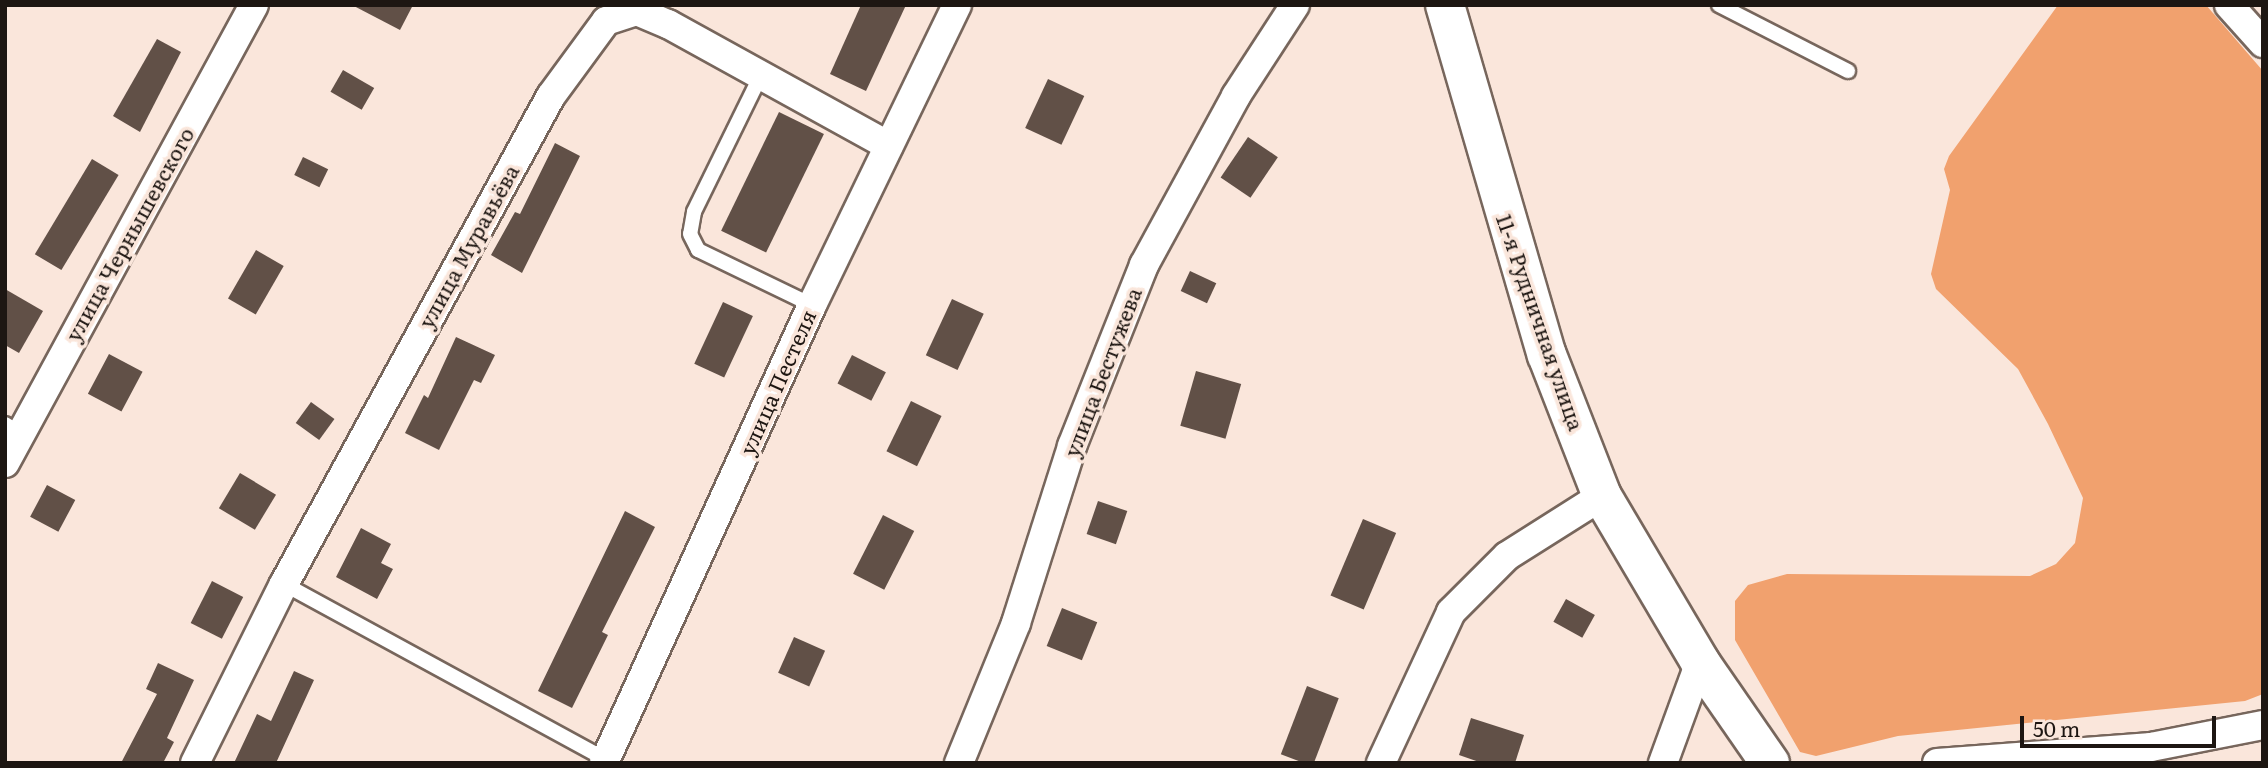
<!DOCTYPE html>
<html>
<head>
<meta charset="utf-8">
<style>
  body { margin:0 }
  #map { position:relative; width:2268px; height:768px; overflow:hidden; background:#fae6db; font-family:Literata,serif }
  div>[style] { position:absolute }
  .forest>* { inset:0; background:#f1a16e }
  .building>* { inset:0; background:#615047; transform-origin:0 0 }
  .roads { filter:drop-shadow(2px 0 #77665c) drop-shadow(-2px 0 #77665c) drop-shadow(0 2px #77665c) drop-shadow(0 -2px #77665c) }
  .service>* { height:14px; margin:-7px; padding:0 7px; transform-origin:7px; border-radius:7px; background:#fff }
  .minor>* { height:28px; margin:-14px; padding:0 14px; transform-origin:14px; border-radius:14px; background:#fff }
  .secondary>* { height:38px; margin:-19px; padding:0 19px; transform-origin:19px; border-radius:19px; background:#fff }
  span { translate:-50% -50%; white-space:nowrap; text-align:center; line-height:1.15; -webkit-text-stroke:7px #fae6db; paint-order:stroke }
  .street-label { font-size:21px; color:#1d1612 }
  .frame { position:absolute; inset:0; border:7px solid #1d1612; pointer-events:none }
  .scale { position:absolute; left:2020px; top:716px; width:196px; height:32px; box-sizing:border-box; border:4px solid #1d1612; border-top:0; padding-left:9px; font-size:21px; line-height:24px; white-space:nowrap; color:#1d1612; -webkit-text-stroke:5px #fae6db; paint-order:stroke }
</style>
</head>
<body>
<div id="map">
  <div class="forest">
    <i style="clip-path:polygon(2058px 5px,2206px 5px,2263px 71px,2263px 694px,2245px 701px,1898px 736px,1816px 756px,1800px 752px,1735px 640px,1735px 601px,1748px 585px,1787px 574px,2030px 576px,2056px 564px,2075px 543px,2083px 498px,2048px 424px,2018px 369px,1936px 289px,1931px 274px,1950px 190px,1944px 169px,1949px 156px)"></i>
  </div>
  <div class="building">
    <i style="clip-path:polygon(352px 5px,413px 5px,400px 30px)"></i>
    <i style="clip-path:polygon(861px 5px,906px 5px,866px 91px,830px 74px)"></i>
    <i style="clip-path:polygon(157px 39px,181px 52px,140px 132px,113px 116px)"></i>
    <i style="left:343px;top:70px;width:36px;height:25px;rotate:30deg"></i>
    <i style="left:1048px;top:79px;width:40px;height:54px;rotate:25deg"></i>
    <i style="left:779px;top:112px;width:50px;height:132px;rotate:26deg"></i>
    <i style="left:1248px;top:137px;width:36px;height:49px;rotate:34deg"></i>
    <i style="clip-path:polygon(555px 143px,580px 156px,522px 273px,491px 255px,515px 212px,520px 214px)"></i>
    <i style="left:303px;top:157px;width:28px;height:20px;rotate:26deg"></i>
    <i style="left:92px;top:159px;width:31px;height:111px;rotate:31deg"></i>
    <i style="left:256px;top:250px;width:32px;height:56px;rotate:30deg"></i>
    <i style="left:1190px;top:271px;width:29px;height:22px;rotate:25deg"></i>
    <i style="clip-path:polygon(5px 289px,43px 311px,19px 353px,5px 345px)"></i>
    <i style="left:952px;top:299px;width:35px;height:62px;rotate:25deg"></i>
    <i style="left:723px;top:302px;width:33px;height:68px;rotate:25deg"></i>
    <i style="clip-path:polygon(456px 337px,495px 355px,481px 383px,474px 380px,439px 450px,405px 433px,424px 395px,428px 398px)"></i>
    <i style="left:109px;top:354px;width:38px;height:45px;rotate:28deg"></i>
    <i style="left:852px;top:355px;width:38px;height:32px;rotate:27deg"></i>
    <i style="left:1196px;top:371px;width:47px;height:57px;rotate:16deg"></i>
    <i style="left:911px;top:401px;width:34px;height:56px;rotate:26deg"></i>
    <i style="left:311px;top:402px;width:29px;height:26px;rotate:36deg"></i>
    <i style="left:240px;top:473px;width:42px;height:41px;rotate:31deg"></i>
    <i style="left:47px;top:485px;width:32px;height:36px;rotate:28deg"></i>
    <i style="left:1098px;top:501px;width:31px;height:35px;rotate:19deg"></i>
    <i style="clip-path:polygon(625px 511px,655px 527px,602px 632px,608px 635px,572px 708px,538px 691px)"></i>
    <i style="left:883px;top:515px;width:35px;height:66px;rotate:27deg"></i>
    <i style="left:1363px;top:519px;width:36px;height:83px;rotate:23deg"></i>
    <i style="clip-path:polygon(361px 528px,391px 544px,381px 563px,393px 569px,377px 599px,336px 577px)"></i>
    <i style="left:212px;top:581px;width:35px;height:47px;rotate:27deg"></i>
    <i style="left:1566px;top:599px;width:33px;height:26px;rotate:29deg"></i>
    <i style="left:1062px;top:608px;width:38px;height:41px;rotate:22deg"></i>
    <i style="left:794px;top:637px;width:34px;height:39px;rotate:24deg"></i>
    <i style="clip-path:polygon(158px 663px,194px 680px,167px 738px,174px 742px,163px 763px,121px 763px,157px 694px,146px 689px)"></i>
    <i style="clip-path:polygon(294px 671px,314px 680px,276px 763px,234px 763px,257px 714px,271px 721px)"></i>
    <i style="left:1307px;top:686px;width:34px;height:73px;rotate:21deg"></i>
    <i style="clip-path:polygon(1471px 718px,1524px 735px,1515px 763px,1482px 763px,1459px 755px)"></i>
  </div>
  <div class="roads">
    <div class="service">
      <i style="left:1719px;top:5px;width:145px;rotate:27.1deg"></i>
      <i style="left:760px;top:77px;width:150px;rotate:116.1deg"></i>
      <i style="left:694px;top:212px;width:22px;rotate:100deg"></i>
      <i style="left:690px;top:234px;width:18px;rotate:63deg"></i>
      <i style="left:698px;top:250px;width:127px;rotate:25.8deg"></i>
      <i style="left:5px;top:424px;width:17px;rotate:31deg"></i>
      <i style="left:284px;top:584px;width:371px;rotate:28.6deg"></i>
    </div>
    <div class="minor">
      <i style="left:2229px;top:5px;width:51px;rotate:48.2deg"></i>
      <i style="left:5px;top:463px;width:521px;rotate:-61.47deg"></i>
      <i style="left:195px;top:763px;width:200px;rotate:-63.6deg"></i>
      <i style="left:284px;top:584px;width:556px;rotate:-61.32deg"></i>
      <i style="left:551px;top:96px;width:93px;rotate:-53.7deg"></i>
      <i style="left:606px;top:21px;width:33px;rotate:-18deg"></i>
      <i style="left:637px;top:11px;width:34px;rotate:23deg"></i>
      <i style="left:668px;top:24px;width:252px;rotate:28.9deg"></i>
      <i style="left:604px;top:763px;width:503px;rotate:-65.57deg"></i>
      <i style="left:812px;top:305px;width:333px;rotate:-64.2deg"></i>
      <i style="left:959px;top:763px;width:151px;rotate:-67.8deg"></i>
      <i style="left:1016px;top:623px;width:186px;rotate:-72.4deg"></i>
      <i style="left:1072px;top:446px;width:195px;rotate:-68.3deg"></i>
      <i style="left:1144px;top:265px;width:192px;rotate:-61.4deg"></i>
      <i style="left:1236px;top:96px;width:108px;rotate:-57deg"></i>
      <i style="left:1381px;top:763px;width:166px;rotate:-65.1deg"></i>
      <i style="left:1451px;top:612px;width:79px;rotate:-45deg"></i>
      <i style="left:1507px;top:556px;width:112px;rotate:-32.3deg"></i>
      <i style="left:1663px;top:763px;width:108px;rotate:-69.9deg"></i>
      <i style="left:1937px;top:763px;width:215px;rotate:-4.3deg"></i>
      <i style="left:2151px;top:747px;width:114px;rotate:-11.1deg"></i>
    </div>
    <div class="secondary">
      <i style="left:1445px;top:5px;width:365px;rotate:73.8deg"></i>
      <i style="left:1547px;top:355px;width:151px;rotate:68.7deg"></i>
      <i style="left:1602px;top:496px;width:193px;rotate:59.4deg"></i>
      <i style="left:1700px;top:662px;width:123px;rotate:55.3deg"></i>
    </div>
  </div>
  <div class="street-label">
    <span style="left:129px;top:234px;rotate:-61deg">улица Чернышевского</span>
    <span style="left:468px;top:246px;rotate:-61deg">улица Муравьёва</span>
    <span style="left:1541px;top:322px;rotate:71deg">11-я Рудничная улица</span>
    <span style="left:1102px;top:372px;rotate:-69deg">улица Бестужева</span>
    <span style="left:777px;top:382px;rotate:-66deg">улица Пестеля</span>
  </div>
  <div class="frame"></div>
  <div class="scale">50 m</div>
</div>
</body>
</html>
